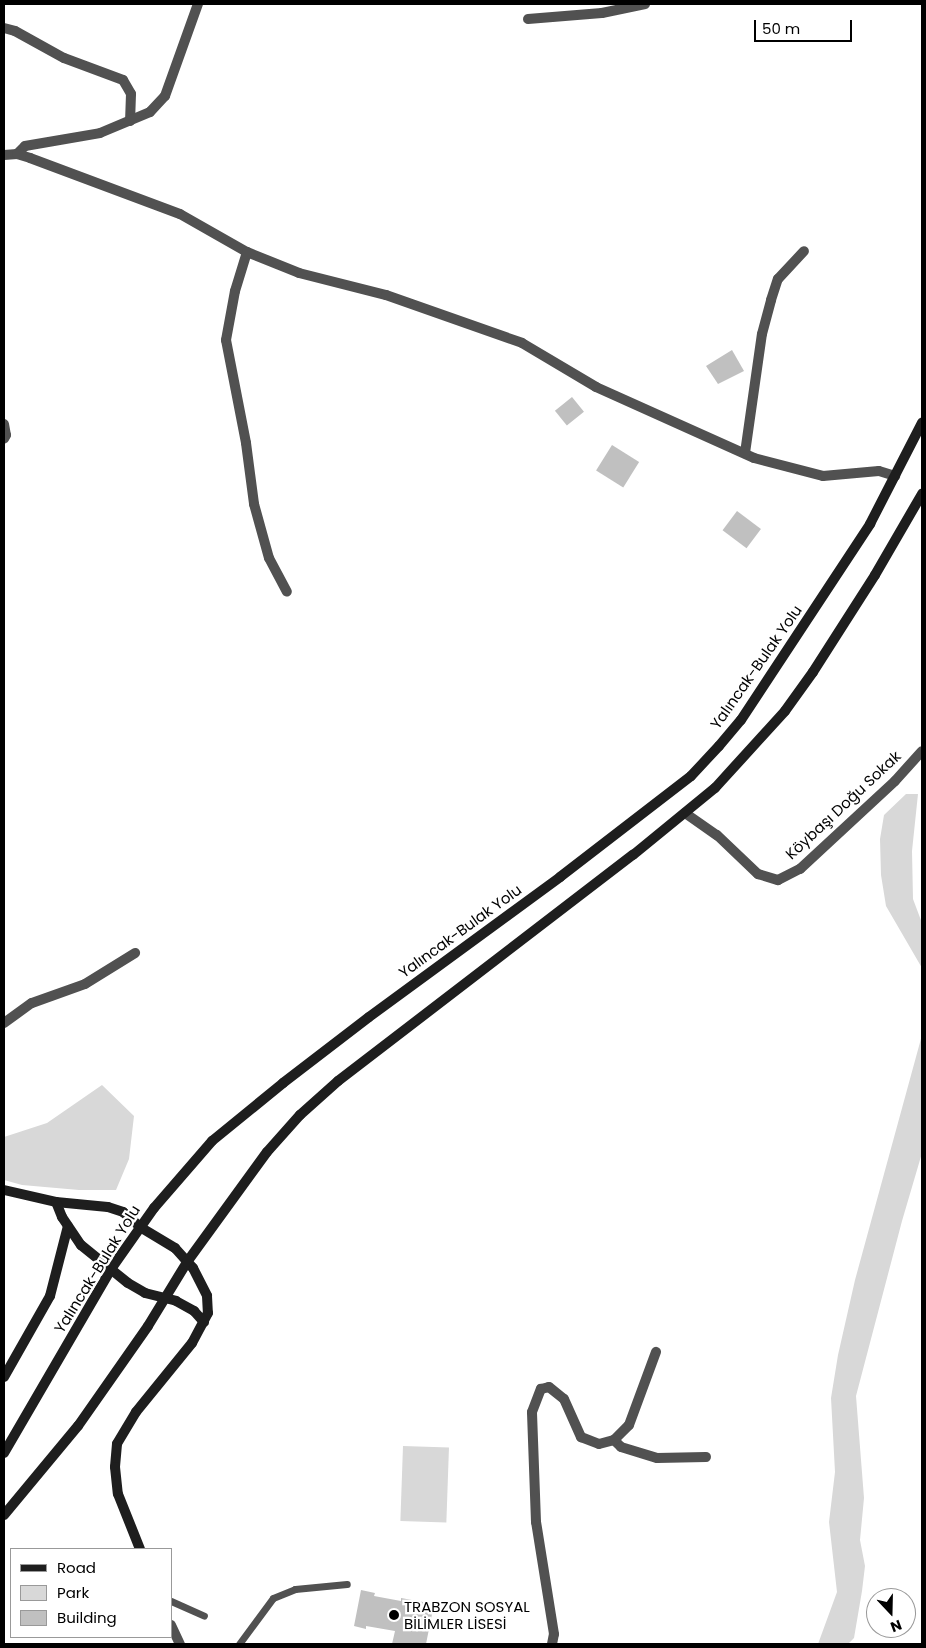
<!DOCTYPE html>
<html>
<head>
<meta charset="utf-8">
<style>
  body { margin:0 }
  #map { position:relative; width:926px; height:1648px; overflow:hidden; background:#fff; font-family:Poppins,sans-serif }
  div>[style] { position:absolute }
  .green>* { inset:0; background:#d8d8d8; transform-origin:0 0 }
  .building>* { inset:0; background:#c0c0c0; transform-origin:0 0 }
  .lane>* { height:7px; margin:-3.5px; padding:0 3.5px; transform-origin:3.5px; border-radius:3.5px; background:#515151 }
  .street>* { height:10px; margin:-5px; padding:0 5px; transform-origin:5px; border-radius:5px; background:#515151 }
  .secondary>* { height:10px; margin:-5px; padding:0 5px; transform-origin:5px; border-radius:5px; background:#1e1e1e }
  .dots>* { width:14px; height:14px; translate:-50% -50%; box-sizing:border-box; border:2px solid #fff; border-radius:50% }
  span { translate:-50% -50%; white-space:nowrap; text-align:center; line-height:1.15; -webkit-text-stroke:4.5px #fff; paint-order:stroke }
  .street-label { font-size:15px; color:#000 }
  .poi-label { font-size:15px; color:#000 }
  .left { translate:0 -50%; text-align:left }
  .frame { position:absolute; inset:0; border:5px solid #000; pointer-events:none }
  .legend { position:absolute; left:10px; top:1548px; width:162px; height:90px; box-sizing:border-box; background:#fff; border:1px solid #999; margin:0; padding:6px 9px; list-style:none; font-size:15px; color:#000 }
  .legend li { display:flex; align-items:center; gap:10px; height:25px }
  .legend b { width:25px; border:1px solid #999 }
  .north { position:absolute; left:866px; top:1588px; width:50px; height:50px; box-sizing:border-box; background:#fff; border:1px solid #999; border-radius:50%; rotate:159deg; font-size:14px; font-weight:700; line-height:20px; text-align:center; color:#000 }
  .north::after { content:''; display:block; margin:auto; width:18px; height:22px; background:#000; clip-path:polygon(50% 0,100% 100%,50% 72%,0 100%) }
  .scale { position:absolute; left:754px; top:20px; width:98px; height:22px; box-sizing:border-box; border:2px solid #000; border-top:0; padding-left:6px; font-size:15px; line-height:18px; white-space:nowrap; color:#000; -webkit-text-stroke:4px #fff; paint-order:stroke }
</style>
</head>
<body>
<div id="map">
  <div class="green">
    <i style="clip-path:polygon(906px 794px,918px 794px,912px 851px,913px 899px,922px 923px,922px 968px,886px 906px,881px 875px,880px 839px,884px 815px)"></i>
    <i style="clip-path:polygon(922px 1035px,922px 1153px,902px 1221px,856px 1396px,864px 1498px,860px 1540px,865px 1566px,862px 1591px,854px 1638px,848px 1644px,818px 1644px,837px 1592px,829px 1522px,835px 1472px,831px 1398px,838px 1355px,855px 1280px)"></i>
    <i style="clip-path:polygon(102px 1085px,134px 1116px,129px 1159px,116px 1190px,79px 1190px,22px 1185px,4px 1180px,4px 1137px,47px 1123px)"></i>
    <i style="left:403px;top:1446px;width:46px;height:75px;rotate:2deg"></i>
  </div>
  <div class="building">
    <i style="clip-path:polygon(732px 350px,744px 371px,718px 384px,706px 366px)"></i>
    <i style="left:572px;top:397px;width:19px;height:22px;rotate:51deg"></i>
    <i style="left:612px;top:445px;width:32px;height:30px;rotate:32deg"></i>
    <i style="left:737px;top:511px;width:30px;height:24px;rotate:37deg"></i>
    <i style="clip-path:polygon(361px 1590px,375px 1593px,374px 1596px,401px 1601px,401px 1598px,434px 1604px,426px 1644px,392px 1644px,395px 1631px,366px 1626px,366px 1629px,354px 1626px)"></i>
  </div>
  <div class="lane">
    <i style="left:171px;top:1601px;width:36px;rotate:24deg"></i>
    <i style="left:239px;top:1644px;width:57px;rotate:-53.5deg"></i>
    <i style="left:273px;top:1598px;width:24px;rotate:-22deg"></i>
    <i style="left:295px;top:1589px;width:52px;rotate:-5.5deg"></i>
  </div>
  <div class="street">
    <i style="left:528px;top:19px;width:74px;rotate:-4.6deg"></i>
    <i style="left:602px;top:13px;width:44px;rotate:-11.8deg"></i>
    <i style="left:4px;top:28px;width:11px;rotate:15deg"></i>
    <i style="left:15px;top:31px;width:56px;rotate:28.9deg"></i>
    <i style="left:64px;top:58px;width:63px;rotate:20.4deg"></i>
    <i style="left:123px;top:80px;width:16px;rotate:60deg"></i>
    <i style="left:131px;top:94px;width:27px;rotate:92deg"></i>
    <i style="left:17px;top:154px;width:11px;rotate:-45deg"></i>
    <i style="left:25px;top:146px;width:76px;rotate:-9.8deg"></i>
    <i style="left:100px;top:133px;width:54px;rotate:-22.8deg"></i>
    <i style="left:150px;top:112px;width:22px;rotate:-47deg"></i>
    <i style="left:165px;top:96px;width:98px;rotate:-70.3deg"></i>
    <i style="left:4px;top:155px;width:13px;rotate:-4deg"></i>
    <i style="left:17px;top:154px;width:14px;rotate:17deg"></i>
    <i style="left:30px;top:158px;width:160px;rotate:20.5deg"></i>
    <i style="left:180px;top:214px;width:77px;rotate:29.6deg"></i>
    <i style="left:247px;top:252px;width:56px;rotate:22deg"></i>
    <i style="left:299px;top:273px;width:90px;rotate:14.2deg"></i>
    <i style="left:386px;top:295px;width:144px;rotate:19.4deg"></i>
    <i style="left:522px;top:343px;width:86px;rotate:30.7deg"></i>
    <i style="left:596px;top:387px;width:173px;rotate:24.2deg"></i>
    <i style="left:754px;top:458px;width:71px;rotate:14.6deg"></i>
    <i style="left:823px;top:476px;width:56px;rotate:-5.1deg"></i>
    <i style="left:879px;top:471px;width:17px;rotate:17deg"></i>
    <i style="left:247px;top:252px;width:41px;rotate:107.1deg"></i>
    <i style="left:235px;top:291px;width:50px;rotate:100.4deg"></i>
    <i style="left:226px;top:340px;width:105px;rotate:79deg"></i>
    <i style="left:246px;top:443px;width:62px;rotate:82.5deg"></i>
    <i style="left:254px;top:504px;width:56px;rotate:74.5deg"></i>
    <i style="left:269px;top:558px;width:38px;rotate:62deg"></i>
    <i style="left:4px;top:424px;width:11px;rotate:80deg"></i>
    <i style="left:6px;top:435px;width:4px;rotate:117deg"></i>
    <i style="left:745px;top:453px;width:120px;rotate:-81.9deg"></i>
    <i style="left:762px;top:334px;width:35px;rotate:-75deg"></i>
    <i style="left:771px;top:300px;width:22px;rotate:-72deg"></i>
    <i style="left:778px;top:279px;width:38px;rotate:-47deg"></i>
    <i style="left:685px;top:813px;width:39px;rotate:35deg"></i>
    <i style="left:717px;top:835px;width:57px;rotate:43.6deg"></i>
    <i style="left:758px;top:874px;width:21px;rotate:17deg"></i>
    <i style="left:778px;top:880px;width:25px;rotate:-27deg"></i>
    <i style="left:800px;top:869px;width:129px;rotate:-42.8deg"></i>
    <i style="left:895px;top:781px;width:40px;rotate:-48deg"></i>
    <i style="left:4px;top:1023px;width:34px;rotate:-36deg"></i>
    <i style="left:32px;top:1003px;width:56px;rotate:-19.7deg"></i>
    <i style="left:85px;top:984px;width:59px;rotate:-31.8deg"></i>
    <i style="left:614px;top:1440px;width:10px;rotate:45deg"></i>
    <i style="left:621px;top:1447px;width:38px;rotate:17deg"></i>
    <i style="left:657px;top:1458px;width:49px;rotate:-1.2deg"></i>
    <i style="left:171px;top:1625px;width:21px;rotate:65deg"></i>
    <i style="left:552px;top:1644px;width:10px;rotate:-79deg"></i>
    <i style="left:554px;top:1634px;width:113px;rotate:-99.1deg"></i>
    <i style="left:536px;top:1522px;width:110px;rotate:-92.1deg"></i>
    <i style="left:532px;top:1412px;width:25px;rotate:-69deg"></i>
    <i style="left:541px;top:1389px;width:8px;rotate:-14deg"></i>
    <i style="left:549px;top:1387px;width:19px;rotate:39deg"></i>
    <i style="left:564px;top:1399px;width:42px;rotate:65.9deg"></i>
    <i style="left:581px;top:1437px;width:19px;rotate:21deg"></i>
    <i style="left:599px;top:1444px;width:16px;rotate:-15deg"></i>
    <i style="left:614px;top:1440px;width:21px;rotate:-45deg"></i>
    <i style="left:629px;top:1425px;width:78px;rotate:-69.7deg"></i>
  </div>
  <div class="secondary">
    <i style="left:4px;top:1190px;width:53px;rotate:13deg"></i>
    <i style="left:56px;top:1202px;width:52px;rotate:5.5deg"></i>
    <i style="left:108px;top:1207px;width:16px;rotate:18deg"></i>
    <i style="left:123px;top:1212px;width:23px;rotate:41deg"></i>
    <i style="left:140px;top:1227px;width:41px;rotate:31deg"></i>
    <i style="left:175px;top:1248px;width:27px;rotate:48deg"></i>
    <i style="left:193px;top:1268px;width:31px;rotate:63deg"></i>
    <i style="left:207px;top:1296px;width:17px;rotate:87deg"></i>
    <i style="left:208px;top:1313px;width:34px;rotate:118deg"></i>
    <i style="left:192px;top:1343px;width:89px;rotate:129.1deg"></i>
    <i style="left:136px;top:1412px;width:37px;rotate:121deg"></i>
    <i style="left:117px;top:1444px;width:23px;rotate:95deg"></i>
    <i style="left:115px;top:1467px;width:27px;rotate:84deg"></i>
    <i style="left:118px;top:1494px;width:59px;rotate:68.2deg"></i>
    <i style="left:56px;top:1202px;width:16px;rotate:68deg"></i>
    <i style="left:62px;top:1217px;width:34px;rotate:56deg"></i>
    <i style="left:81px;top:1245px;width:60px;rotate:39deg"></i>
    <i style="left:128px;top:1283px;width:20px;rotate:30deg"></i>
    <i style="left:145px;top:1293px;width:32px;rotate:14deg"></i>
    <i style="left:176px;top:1301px;width:21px;rotate:29deg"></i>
    <i style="left:194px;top:1311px;width:15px;rotate:48deg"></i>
    <i style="left:4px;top:1377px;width:93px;rotate:-60.4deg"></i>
    <i style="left:50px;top:1296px;width:72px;rotate:-75.6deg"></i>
    <i style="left:4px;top:1453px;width:213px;rotate:-59.8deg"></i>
    <i style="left:111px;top:1269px;width:75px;rotate:-54.8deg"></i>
    <i style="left:154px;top:1208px;width:89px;rotate:-49.1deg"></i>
    <i style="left:212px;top:1141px;width:92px;rotate:-39.2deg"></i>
    <i style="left:283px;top:1083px;width:108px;rotate:-37.5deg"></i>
    <i style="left:369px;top:1017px;width:237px;rotate:-36.2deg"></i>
    <i style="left:560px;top:877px;width:165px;rotate:-37.6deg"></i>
    <i style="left:691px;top:776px;width:41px;rotate:-47deg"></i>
    <i style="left:719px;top:746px;width:34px;rotate:-50deg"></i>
    <i style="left:741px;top:720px;width:235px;rotate:-56.6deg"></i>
    <i style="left:870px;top:524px;width:114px;rotate:-62.8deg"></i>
    <i style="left:4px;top:1515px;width:116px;rotate:-50.3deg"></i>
    <i style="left:78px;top:1426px;width:122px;rotate:-55deg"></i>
    <i style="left:148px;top:1326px;width:75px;rotate:-58.6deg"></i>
    <i style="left:187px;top:1262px;width:136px;rotate:-54deg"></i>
    <i style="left:267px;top:1152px;width:50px;rotate:-48.3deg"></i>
    <i style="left:300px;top:1115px;width:51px;rotate:-41.8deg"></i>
    <i style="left:338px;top:1081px;width:372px;rotate:-37.5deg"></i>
    <i style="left:633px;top:855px;width:106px;rotate:-39.3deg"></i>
    <i style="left:715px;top:788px;width:104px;rotate:-47.7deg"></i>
    <i style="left:785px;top:711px;width:48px;rotate:-54.3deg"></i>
    <i style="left:813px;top:672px;width:115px;rotate:-57.4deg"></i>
    <i style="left:875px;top:575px;width:94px;rotate:-59.9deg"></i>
  </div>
  <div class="dots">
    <i style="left:394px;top:1615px;background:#000"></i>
  </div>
  <div class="street-label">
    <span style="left:756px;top:667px;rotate:-55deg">Yalıncak-Bulak Yolu</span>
    <span style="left:843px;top:805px;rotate:-43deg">Köybaşı Doğu Sokak</span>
    <span style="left:460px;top:931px;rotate:-36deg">Yalıncak-Bulak Yolu</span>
    <span style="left:97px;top:1269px;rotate:-58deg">Yalıncak-Bulak Yolu</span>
  </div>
  <div class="poi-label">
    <span class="left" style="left:404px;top:1615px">TRABZON SOSYAL<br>BİLİMLER LİSESİ</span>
  </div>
  <div class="frame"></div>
  <ul class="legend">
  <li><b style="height:6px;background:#1e1e1e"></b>Road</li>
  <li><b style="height:14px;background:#d8d8d8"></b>Park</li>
  <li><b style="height:14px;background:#c0c0c0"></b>Building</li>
  </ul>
  <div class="north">N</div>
  <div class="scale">50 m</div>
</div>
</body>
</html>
